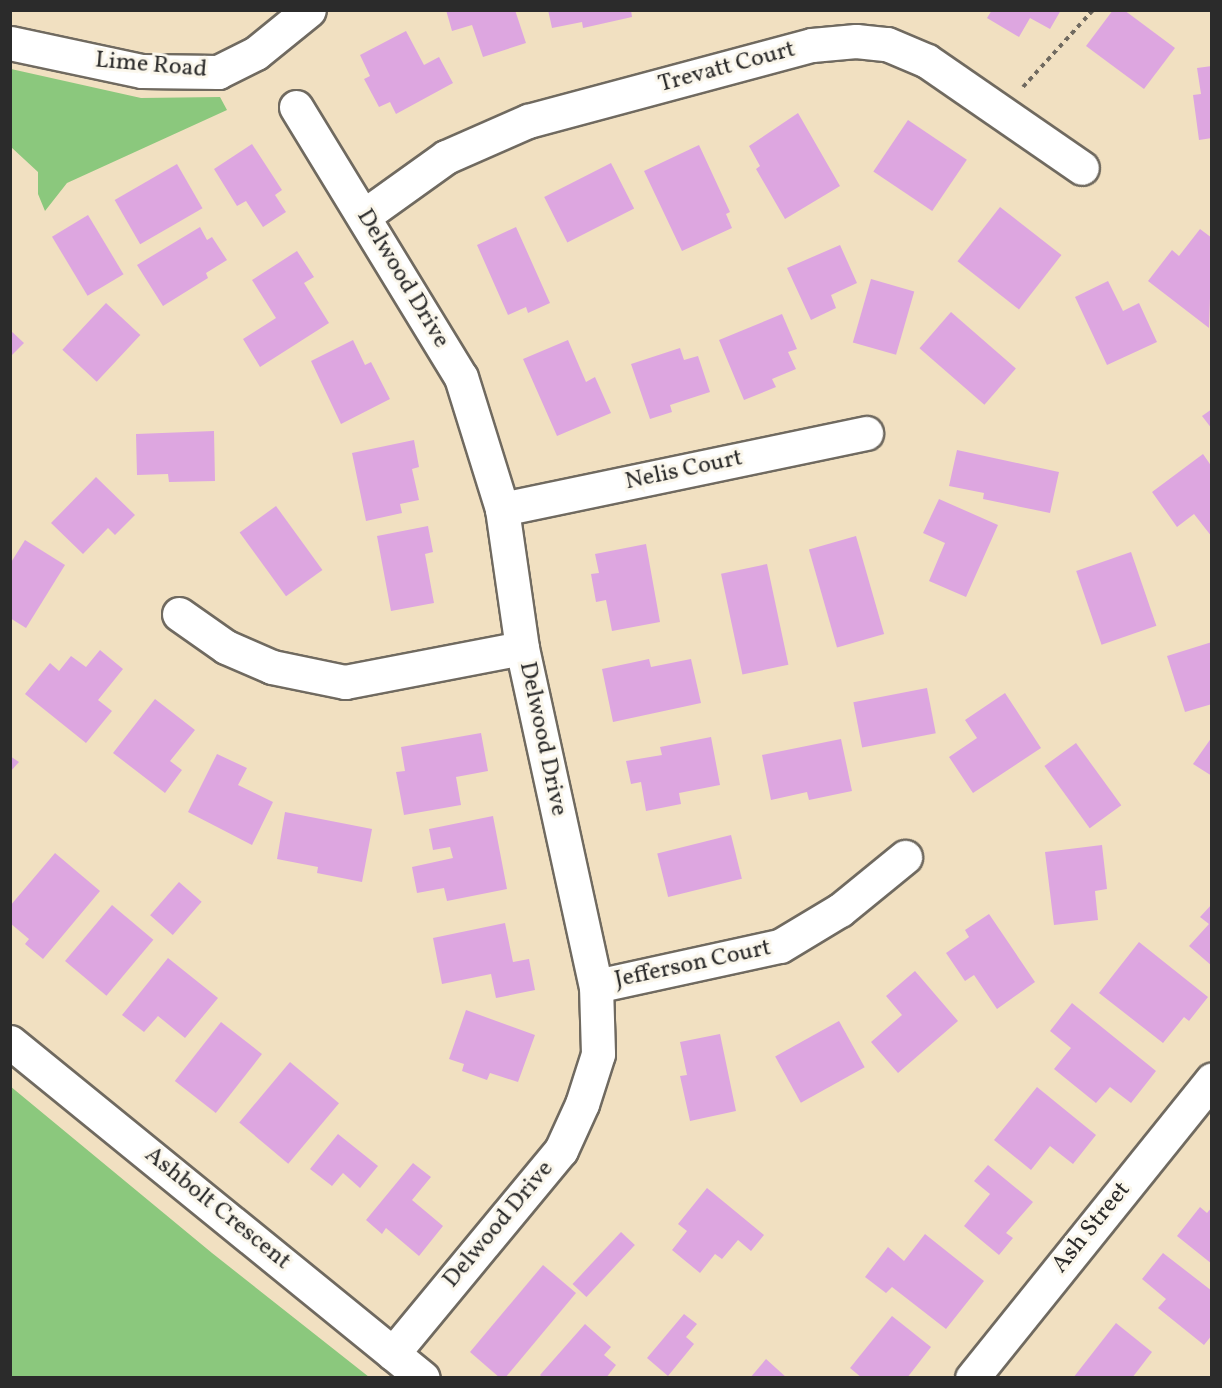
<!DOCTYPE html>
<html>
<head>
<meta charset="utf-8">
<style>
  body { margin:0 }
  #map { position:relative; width:1222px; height:1388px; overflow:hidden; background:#f1e0c1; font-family:Vollkorn,serif }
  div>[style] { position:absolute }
  .green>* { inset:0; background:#8bc87d }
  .building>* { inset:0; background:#dda6e0; transform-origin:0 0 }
  .path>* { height:4px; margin-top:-2px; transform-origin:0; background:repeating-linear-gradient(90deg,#706a60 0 4.5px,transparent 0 9px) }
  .roads { filter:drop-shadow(2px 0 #706a60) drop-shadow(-2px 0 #706a60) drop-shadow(0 2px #706a60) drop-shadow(0 -2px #706a60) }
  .minor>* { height:33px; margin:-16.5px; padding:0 16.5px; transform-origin:16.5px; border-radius:16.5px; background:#fff }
  .tertiary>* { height:33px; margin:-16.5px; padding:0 16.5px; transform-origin:16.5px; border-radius:16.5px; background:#fff }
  span { translate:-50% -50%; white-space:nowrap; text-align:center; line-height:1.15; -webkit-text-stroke:6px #fbf7ec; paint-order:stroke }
  .street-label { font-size:24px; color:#2b2b2b }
  .frame { position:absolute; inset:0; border:12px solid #2b2b2b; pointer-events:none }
</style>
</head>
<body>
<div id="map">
  <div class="green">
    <i style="clip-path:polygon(11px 69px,141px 98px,220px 97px,227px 110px,67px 183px,45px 211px,38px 194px,38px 172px,11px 147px)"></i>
    <i style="clip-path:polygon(10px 1086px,212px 1253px,369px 1377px,11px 1377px)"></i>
  </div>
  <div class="building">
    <i style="clip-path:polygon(446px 10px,515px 10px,526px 43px,483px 57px,472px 25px,452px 31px)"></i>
    <i style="clip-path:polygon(548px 10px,631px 10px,632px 17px,583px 28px,582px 22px,552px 28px)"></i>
    <i style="clip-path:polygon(992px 10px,1061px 10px,1050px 29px,1030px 18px,1019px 37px,987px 18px)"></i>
    <i style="clip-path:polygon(1113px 10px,1124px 10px,1175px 48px,1144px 89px,1086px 46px)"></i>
    <i style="clip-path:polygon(406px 31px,424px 65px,439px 57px,453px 83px,396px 114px,390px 102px,379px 107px,364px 79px,370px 76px,360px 55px)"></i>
    <i style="clip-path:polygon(1212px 66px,1212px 138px,1199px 140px,1193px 95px,1201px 94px,1197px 68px)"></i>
    <i style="clip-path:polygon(798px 113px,840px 186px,785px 219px,756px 169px,760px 166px,749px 146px)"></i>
    <i style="left:908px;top:120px;width:71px;height:62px;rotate:34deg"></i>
    <i style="clip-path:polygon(252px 144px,282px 190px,275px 195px,286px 212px,263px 227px,246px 201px,237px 206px,214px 169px)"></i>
    <i style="clip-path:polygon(699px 145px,730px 212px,726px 214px,732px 228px,682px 251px,644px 171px)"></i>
    <i style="left:611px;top:163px;width:51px;height:75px;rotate:63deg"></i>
    <i style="left:177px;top:164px;width:51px;height:72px;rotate:60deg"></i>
    <i style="left:1000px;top:207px;width:78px;height:69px;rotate:38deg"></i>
    <i style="left:88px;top:215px;width:69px;height:42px;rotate:59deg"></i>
    <i style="clip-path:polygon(200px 227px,207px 240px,212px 237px,227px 260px,206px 273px,208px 278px,163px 306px,137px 265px)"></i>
    <i style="clip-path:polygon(516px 227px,550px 303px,528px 313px,526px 307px,508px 315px,477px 245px)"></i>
    <i style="clip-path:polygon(1200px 229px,1212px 238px,1209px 328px,1148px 281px,1172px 250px,1179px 256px)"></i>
    <i style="clip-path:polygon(840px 245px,857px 283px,831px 295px,836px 308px,811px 320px,787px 268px)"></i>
    <i style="clip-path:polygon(297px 251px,314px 277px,304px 283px,329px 323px,260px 367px,243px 339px,276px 318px,252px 280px)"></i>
    <i style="left:871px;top:279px;width:45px;height:66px;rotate:16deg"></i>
    <i style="clip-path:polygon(1108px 281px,1123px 311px,1139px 303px,1157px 342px,1107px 365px,1075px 297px)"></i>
    <i style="left:106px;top:303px;width:47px;height:64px;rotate:43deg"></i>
    <i style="left:951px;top:312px;width:86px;height:48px;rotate:41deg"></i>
    <i style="clip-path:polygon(782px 314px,797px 349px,788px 352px,796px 369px,772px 379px,776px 387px,744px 400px,719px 340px)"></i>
    <i style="clip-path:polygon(10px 330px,24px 343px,10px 357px)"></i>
    <i style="clip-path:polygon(353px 340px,365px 365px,371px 362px,390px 399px,341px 424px,311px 361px)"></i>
    <i style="clip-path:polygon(568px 340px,586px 382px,595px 377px,611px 413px,557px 436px,523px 359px)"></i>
    <i style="clip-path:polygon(680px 348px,684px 360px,698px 356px,710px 392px,670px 405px,672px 412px,650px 419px,631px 364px)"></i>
    <i style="clip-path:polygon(1212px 409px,1212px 429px,1202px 416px)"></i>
    <i style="clip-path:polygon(214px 431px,215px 481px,169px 482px,168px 474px,137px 475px,136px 434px)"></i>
    <i style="clip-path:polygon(414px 440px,419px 467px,412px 469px,419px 500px,400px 504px,402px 513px,366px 521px,352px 453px)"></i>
    <i style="clip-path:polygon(957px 450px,1059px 472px,1050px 513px,983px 499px,984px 493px,949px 486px)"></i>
    <i style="clip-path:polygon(1203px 454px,1212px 467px,1212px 537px,1194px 514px,1177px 527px,1152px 492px)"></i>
    <i style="clip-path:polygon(96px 477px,135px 515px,115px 535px,108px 528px,83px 554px,51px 523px)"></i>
    <i style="clip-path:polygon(939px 499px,998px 525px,966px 597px,929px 581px,945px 543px,923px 533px)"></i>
    <i style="left:276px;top:506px;width:79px;height:45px;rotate:54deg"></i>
    <i style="clip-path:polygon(428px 526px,433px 552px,425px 554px,434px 603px,391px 611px,377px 536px)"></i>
    <i style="left:856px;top:536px;width:102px;height:49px;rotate:74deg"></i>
    <i style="clip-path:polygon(25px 540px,65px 565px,26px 628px,10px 618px,10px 564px)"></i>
    <i style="clip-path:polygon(646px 544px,660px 622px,612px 631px,606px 600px,596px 602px,591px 574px,599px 573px,595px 554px)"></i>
    <i style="left:1131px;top:552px;width:78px;height:58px;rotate:71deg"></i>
    <i style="left:767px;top:564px;width:103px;height:47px;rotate:78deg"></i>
    <i style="clip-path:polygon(1212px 642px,1212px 704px,1185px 712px,1167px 656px)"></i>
    <i style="clip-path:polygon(100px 650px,123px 669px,98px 700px,112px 711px,86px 743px,25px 694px,50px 663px,59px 671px,71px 656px,86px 667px)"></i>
    <i style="clip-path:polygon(649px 659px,651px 667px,691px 659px,701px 703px,613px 722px,602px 669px)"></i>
    <i style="left:927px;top:688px;width:46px;height:75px;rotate:79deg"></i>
    <i style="clip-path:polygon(1005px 693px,1041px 748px,973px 793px,949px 757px,977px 738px,965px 720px)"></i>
    <i style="clip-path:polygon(155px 699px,195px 730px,170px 761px,182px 770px,165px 793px,113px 753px)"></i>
    <i style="clip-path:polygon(481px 733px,488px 771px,456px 777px,461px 805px,404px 815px,396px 772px,405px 771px,401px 747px)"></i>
    <i style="clip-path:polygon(711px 737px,720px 785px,679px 793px,681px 804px,646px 811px,641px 782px,631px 784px,626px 761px,662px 755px,660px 747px)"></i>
    <i style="clip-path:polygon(1212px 737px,1212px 776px,1193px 764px)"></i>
    <i style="clip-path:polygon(841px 739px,852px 791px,809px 800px,807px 792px,771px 800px,762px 755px)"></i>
    <i style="left:1076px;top:743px;width:77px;height:39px;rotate:54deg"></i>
    <i style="clip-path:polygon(217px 754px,247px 768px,238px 785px,273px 802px,252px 845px,188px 812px)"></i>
    <i style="clip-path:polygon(10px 756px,19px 762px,10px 772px)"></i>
    <i style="clip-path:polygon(285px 812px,372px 829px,362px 882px,317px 873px,318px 867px,277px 859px)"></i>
    <i style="clip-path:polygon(493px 816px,507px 889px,447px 901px,444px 888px,417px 893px,412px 867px,453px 858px,450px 847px,433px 850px,429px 829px)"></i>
    <i style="left:731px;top:835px;width:45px;height:76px;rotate:76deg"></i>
    <i style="clip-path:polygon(1102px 845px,1107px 889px,1095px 891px,1098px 920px,1054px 925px,1045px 852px)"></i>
    <i style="clip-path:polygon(55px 853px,100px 891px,43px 959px,25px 944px,29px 939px,10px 923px,10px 906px)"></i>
    <i style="left:179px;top:882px;width:30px;height:44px;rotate:41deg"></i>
    <i style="clip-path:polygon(1212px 904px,1212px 966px,1189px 946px,1209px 924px,1200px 917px)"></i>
    <i style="left:112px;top:905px;width:54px;height:73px;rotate:40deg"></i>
    <i style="clip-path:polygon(989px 914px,1035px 982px,997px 1009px,974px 975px,965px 981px,946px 953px,969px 937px,965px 930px)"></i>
    <i style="clip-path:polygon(505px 923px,513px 962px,529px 959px,535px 990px,496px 998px,491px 974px,442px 984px,433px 938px)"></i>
    <i style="clip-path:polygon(1139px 942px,1208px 997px,1189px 1021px,1184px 1017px,1163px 1043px,1099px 993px)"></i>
    <i style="clip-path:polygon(168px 958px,218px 998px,185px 1038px,158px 1016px,144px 1032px,122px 1015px)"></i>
    <i style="clip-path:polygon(915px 971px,958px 1021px,898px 1073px,871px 1042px,902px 1015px,886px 996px)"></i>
    <i style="clip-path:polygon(1072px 1003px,1156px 1071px,1131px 1103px,1110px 1087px,1096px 1103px,1054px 1069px,1071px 1048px,1050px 1031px)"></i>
    <i style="clip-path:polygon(466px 1010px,535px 1035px,518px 1082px,490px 1073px,487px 1080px,462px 1071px,464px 1064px,449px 1059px)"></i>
    <i style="left:839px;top:1021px;width:53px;height:73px;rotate:61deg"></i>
    <i style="left:221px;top:1022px;width:52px;height:75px;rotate:38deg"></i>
    <i style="clip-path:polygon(720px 1034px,736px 1111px,690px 1121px,680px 1076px,687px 1075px,680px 1042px)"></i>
    <i style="left:290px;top:1062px;width:64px;height:79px;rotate:40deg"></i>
    <i style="clip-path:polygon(1037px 1087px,1096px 1135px,1073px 1164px,1050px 1146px,1031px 1170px,994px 1140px)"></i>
    <i style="clip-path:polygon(338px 1134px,378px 1166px,360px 1188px,343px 1173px,332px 1186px,310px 1169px)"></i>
    <i style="clip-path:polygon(413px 1163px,431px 1177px,412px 1200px,443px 1226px,419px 1256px,386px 1228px,382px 1234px,366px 1220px)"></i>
    <i style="clip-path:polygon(988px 1165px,1033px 1202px,1006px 1233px,1013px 1238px,999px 1255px,964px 1226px,990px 1194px,974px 1181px)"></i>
    <i style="clip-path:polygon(707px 1188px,764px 1235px,751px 1251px,738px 1240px,722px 1259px,715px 1254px,700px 1273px,672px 1250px,687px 1231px,678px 1224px)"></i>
    <i style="clip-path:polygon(1200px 1207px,1207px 1213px,1212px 1207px,1212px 1264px,1177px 1236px)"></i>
    <i style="left:621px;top:1232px;width:19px;height:71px;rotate:43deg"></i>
    <i style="clip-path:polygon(925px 1234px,984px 1281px,946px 1329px,892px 1287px,886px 1293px,865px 1277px,888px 1247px,904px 1261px)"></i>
    <i style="clip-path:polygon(1163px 1253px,1212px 1291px,1212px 1335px,1204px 1345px,1158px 1308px,1166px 1299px,1142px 1279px)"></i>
    <i style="clip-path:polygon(543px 1265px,576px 1293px,505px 1378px,500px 1378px,470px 1352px)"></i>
    <i style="clip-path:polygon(684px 1314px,697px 1324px,686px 1337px,694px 1344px,668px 1376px,647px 1358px)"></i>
    <i style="clip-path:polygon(892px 1316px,931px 1347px,907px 1378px,862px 1378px,850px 1368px)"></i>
    <i style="clip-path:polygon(1116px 1323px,1152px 1352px,1132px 1378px,1073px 1378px)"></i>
    <i style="clip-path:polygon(585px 1324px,611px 1347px,604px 1355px,616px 1365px,606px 1378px,543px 1378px,540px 1375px)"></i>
    <i style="clip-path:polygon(766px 1359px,787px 1378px,750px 1378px)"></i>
  </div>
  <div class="path">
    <i style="left:1023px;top:87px;width:104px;rotate:-47.7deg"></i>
  </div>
  <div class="roads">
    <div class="minor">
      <i style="left:10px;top:43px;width:135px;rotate:12deg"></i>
      <i style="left:142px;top:71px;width:76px;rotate:0.8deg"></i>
      <i style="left:218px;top:72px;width:42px;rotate:-26.6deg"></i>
      <i style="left:256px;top:53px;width:68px;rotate:-39.1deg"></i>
      <i style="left:296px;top:107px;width:316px;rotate:58.6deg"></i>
      <i style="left:461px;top:377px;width:138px;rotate:72.7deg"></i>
      <i style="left:502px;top:509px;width:140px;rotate:81.8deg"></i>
      <i style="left:522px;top:648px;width:346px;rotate:77.7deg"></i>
      <i style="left:596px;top:986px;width:68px;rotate:88.3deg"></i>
      <i style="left:598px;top:1054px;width:52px;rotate:107.7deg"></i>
      <i style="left:582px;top:1104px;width:51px;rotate:114.5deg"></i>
      <i style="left:561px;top:1150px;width:264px;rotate:129.6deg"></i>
      <i style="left:365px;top:215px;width:100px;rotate:-35.6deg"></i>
      <i style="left:446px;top:157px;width:90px;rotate:-23.7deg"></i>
      <i style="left:528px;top:121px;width:294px;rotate:-15deg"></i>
      <i style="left:812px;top:45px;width:44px;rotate:-5.2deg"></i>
      <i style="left:856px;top:41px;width:31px;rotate:6deg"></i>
      <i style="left:887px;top:44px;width:43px;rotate:23deg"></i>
      <i style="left:927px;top:61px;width:188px;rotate:34.6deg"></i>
      <i style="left:502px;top:509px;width:372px;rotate:-11.8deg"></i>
      <i style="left:179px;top:614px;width:57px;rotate:35.1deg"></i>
      <i style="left:226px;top:647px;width:50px;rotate:23.5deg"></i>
      <i style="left:272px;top:667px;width:75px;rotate:11.6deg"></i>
      <i style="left:345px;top:682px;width:180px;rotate:-10.9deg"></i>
      <i style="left:596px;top:986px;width:188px;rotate:-12.3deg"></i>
      <i style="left:780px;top:946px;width:70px;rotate:-31deg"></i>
      <i style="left:840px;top:910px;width:84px;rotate:-39.2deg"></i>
      <i style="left:972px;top:1378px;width:383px;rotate:-51.2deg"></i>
    </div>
    <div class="tertiary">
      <i style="left:10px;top:1042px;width:532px;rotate:39.13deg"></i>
    </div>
  </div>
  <div class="street-label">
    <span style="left:151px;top:66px;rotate:5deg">Lime Road</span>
    <span style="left:727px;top:68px;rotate:-15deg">Trevatt Court</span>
    <span style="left:402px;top:279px;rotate:59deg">Delwood Drive</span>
    <span style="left:684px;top:471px;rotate:-12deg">Nelis Court</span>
    <span style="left:542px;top:739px;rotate:78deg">Delwood Drive</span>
    <span style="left:693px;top:965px;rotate:-12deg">Jefferson Court</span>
    <span style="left:217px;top:1209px;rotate:39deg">Ashbolt Crescent</span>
    <span style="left:499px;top:1225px;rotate:-50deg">Delwood Drive</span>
    <span style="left:1092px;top:1228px;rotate:-51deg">Ash Street</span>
  </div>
  <div class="frame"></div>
</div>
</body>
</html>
